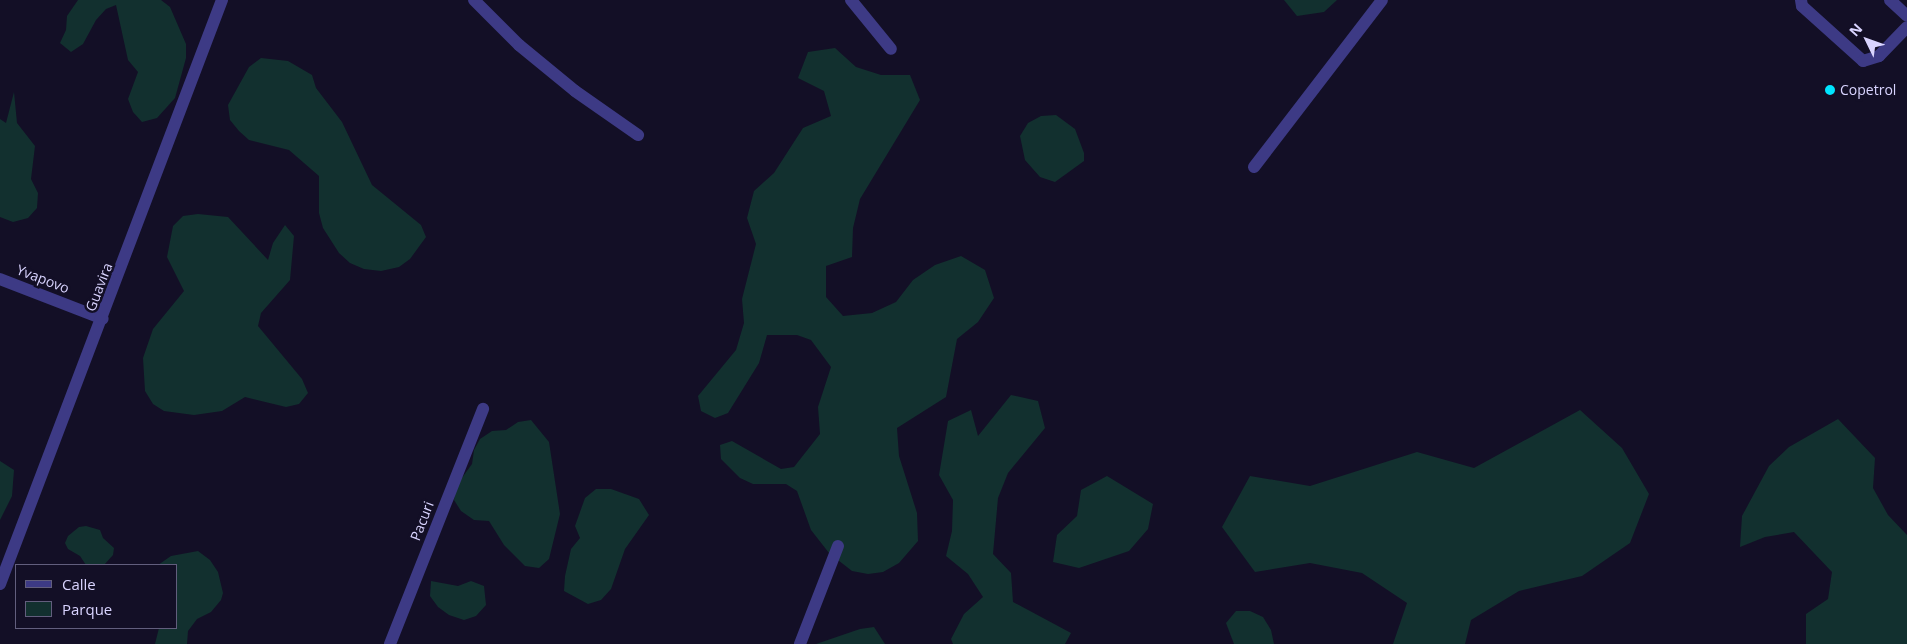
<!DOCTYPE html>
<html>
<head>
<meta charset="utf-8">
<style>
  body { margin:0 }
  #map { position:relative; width:1907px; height:644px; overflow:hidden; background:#130f26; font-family:"Open Sans",sans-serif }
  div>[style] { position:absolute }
  .green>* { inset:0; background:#12302f }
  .service>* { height:12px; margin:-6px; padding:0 6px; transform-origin:6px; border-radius:6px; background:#3d3a85 }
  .minor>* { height:12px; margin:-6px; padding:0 6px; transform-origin:6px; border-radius:6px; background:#3d3a85 }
  .dots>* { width:14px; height:14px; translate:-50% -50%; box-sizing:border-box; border:2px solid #130f26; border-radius:50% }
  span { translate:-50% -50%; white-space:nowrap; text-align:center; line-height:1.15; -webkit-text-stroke:5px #130f26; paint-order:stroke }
  .poi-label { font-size:14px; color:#d9d4ff }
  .left { translate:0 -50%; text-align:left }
  .street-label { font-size:14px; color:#d9d4ff }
  .legend { position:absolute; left:15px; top:564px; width:162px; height:65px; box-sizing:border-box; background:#130f26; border:1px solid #625e7d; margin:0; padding:6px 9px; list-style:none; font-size:15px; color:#d9d4ff }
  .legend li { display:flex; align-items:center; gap:10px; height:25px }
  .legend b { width:25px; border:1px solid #625e7d }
  .north { position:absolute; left:1842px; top:15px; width:50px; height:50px; -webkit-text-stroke:4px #130f26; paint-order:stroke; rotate:312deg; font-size:14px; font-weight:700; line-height:20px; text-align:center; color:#d9d4ff }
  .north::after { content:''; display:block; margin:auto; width:18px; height:22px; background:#d9d4ff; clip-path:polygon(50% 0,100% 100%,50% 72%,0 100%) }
</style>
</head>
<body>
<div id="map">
  <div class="green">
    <i style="clip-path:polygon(78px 0,161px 0,170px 7px,186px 44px,186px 58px,175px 98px,157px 118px,142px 122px,133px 112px,128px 99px,138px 72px,128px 60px,116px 5px,106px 9px,96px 20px,83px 44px,71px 52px,60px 43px,66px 30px,67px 16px)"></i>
    <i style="clip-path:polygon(1284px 0,1337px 0,1324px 12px,1297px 16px)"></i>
    <i style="clip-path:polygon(835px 48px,856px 67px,881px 75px,910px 75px,920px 100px,860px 199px,853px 228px,852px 257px,826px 266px,826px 297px,843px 316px,872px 313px,896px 302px,913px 280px,935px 265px,961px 256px,985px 270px,994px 298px,978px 322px,957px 339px,946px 397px,897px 428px,899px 456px,917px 513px,918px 541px,899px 563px,883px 572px,868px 574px,852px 571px,829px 553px,811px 530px,797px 491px,786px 484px,753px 484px,740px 478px,721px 459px,720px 445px,732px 441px,781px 469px,794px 467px,820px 434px,818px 407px,831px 367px,811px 340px,797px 335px,767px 335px,759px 363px,728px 413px,715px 418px,701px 411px,698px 396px,736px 350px,744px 323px,742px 299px,756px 244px,747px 218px,754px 191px,774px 173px,803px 128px,831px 116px,824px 91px,798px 78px,808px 52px)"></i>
    <i style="clip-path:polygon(261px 58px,288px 61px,312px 75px,316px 88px,342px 122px,372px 185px,421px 225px,426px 237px,410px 259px,399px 267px,381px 271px,364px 269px,350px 263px,339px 253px,323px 228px,319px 213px,319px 176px,289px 150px,249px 140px,239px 131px,230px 120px,228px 105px,249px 67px)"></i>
    <i style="clip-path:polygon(14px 92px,17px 123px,35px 146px,31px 179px,38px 193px,37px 208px,28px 218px,13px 222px,0 217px,0 119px,6px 123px)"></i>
    <i style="clip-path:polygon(1056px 115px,1075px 129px,1084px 153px,1084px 161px,1055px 182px,1040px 177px,1025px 160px,1020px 136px,1028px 123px,1041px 116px)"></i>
    <i style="clip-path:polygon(198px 214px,228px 217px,268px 260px,273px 243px,285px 225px,294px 236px,290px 280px,261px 313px,258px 326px,302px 379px,308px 393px,299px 404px,286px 407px,245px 397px,222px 411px,194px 415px,164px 411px,153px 404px,145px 391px,143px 358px,153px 329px,184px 291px,167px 257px,173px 226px,183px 216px)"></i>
    <i style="clip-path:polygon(1011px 395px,1038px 401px,1045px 428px,1008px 473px,998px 498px,993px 554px,1011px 573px,1013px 602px,1071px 633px,1065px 644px,953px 644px,951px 639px,964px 614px,983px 597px,968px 574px,946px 556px,952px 531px,953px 500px,939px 475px,948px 421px,971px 410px,978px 436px)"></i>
    <i style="clip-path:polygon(1580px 410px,1622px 448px,1649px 494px,1630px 543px,1582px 576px,1519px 591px,1471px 620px,1465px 644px,1393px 644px,1407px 603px,1362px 573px,1310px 563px,1255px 572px,1222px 527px,1250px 476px,1310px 486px,1417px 452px,1474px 468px)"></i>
    <i style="clip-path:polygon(1838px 419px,1875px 458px,1873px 488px,1888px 515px,1907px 535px,1907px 644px,1806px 644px,1806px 614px,1828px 599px,1832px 572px,1794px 532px,1765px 537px,1740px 547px,1742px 516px,1769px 466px,1789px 447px)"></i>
    <i style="clip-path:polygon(531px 420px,549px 442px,560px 514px,549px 559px,539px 568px,525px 566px,504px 545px,489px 521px,474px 520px,461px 511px,454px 500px,456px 486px,472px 464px,474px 450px,480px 439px,492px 431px,506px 430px,518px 422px)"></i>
    <i style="clip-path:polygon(0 461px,14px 470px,12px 496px,0 520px)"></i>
    <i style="clip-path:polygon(1107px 476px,1153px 504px,1148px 529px,1129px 551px,1079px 568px,1053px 562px,1057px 535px,1077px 516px,1081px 490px)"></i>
    <i style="clip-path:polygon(596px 489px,611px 489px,639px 499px,649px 515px,625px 549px,611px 589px,601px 600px,588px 604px,564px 591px,565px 576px,571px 549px,580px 538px,575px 526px,585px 498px)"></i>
    <i style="clip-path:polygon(86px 526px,100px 530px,103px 538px,114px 548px,113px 555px,104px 565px,86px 565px,80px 556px,68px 549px,65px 543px,68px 536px,79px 527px)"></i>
    <i style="clip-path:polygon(198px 551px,210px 560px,218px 572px,223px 593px,221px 600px,211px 612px,197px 619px,188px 631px,187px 644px,155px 644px,159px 628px,176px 628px,176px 565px,158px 565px,171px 556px)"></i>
    <i style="clip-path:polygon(431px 581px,458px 586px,471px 581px,484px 586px,486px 605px,476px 616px,464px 620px,449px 615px,438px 607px,430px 596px)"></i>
    <i style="clip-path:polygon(1236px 611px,1250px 611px,1263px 617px,1271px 630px,1274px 644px,1234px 644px,1226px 623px)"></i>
    <i style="clip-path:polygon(874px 627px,885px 644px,816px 644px,860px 629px)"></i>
  </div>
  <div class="service">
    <i style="left:474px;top:0;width:64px;rotate:45deg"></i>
    <i style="left:519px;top:45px;width:72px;rotate:39.4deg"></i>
    <i style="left:575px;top:91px;width:77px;rotate:34.9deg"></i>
    <i style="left:1801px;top:0;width:6px;rotate:81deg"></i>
    <i style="left:1802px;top:6px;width:82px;rotate:42deg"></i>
    <i style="left:1863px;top:61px;width:17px;rotate:-17deg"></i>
    <i style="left:1879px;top:56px;width:40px;rotate:-46deg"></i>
    <i style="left:1890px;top:0;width:23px;rotate:43deg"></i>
    <i style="left:800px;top:644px;width:105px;rotate:-68.8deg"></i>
  </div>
  <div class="minor">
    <i style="left:851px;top:0;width:63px;rotate:50.8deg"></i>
    <i style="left:1254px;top:167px;width:210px;rotate:-52.5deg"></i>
    <i style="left:0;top:279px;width:110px;rotate:21.2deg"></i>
    <i style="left:0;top:584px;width:625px;rotate:-69.19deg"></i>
    <i style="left:390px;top:644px;width:253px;rotate:-68.4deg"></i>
  </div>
  <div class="dots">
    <i style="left:1830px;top:90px;background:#00e5ff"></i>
  </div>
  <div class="poi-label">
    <span class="left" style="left:1840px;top:90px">Copetrol</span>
  </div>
  <div class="street-label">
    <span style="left:43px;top:279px;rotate:21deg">Yvapovo</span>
    <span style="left:99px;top:287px;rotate:-69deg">Guavira</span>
    <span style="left:422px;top:521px;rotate:-69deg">Pacuri</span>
  </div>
  <ul class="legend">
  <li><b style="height:6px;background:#3d3a85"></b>Calle</li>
  <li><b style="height:14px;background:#12302f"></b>Parque</li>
  </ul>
  <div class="north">N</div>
</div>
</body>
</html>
